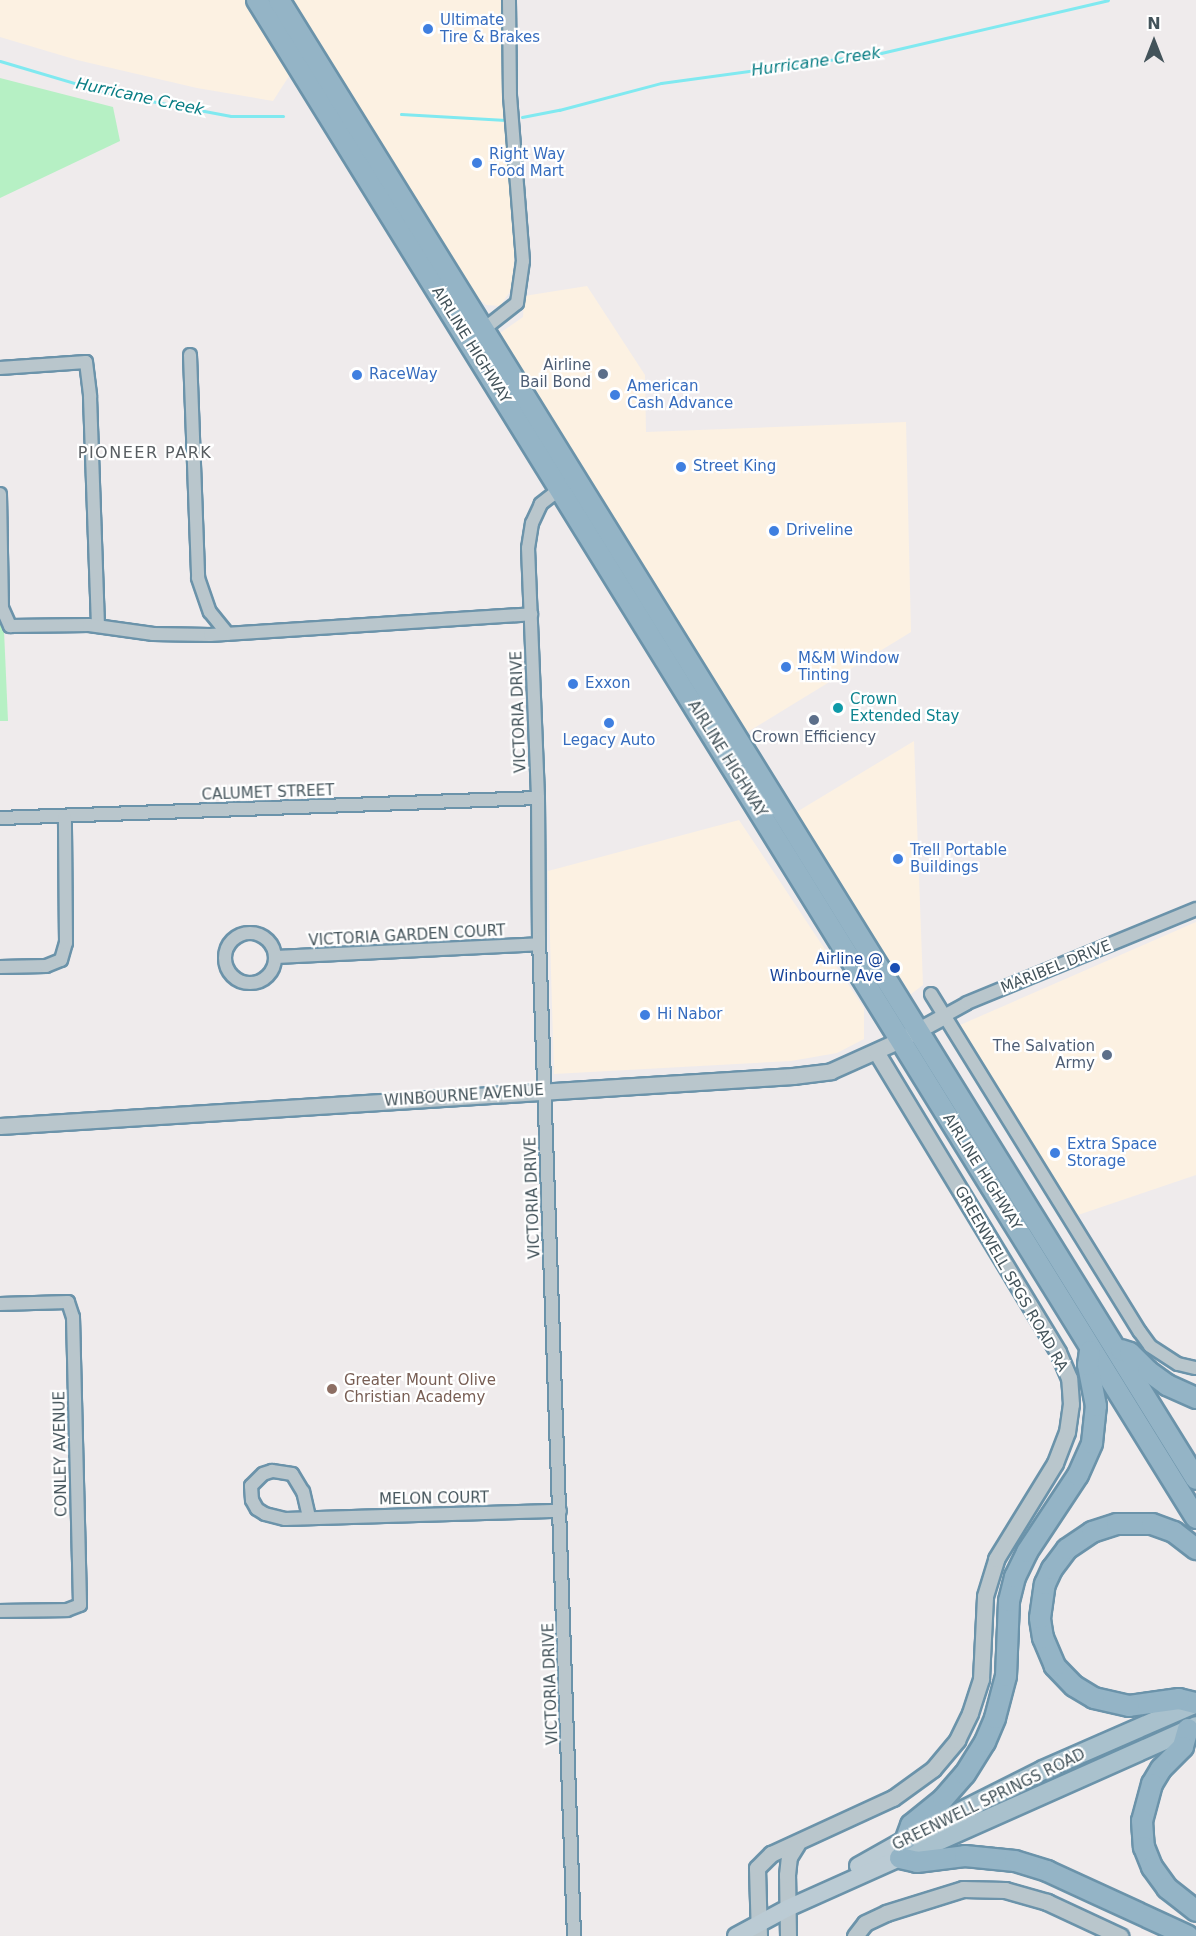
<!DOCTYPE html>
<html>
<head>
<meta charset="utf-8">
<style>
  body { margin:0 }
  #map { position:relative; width:1196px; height:1936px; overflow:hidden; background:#efebec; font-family:"DejaVu Sans",sans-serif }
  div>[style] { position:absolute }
  .commercial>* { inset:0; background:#fcf1e2 }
  .green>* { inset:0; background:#b6f0c4 }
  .stream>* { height:3px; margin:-1.5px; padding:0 1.5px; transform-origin:1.5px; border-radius:1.5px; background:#80e9f0 }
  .roads { filter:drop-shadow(2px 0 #6b93aa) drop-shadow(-2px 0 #6b93aa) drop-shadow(0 2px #6b93aa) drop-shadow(0 -2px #6b93aa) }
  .minor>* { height:12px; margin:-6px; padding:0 6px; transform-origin:6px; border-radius:6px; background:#b9c6cc }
  .minor>.ring { margin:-6px; padding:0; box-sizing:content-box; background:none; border:12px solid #b9c6cc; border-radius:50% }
  .tertiary>* { height:15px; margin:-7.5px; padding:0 7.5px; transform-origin:7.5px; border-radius:7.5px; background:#b9c6cc }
  .secondary>* { height:16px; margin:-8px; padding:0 8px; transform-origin:8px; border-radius:8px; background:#bbcbd4 }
  .primary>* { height:18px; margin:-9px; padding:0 9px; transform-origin:9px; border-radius:9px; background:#a9c1cd }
  .trunk>* { height:20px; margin:-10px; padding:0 10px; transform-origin:10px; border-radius:10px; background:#94b4c6 }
  .dots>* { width:16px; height:16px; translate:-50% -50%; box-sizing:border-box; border:3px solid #fff; border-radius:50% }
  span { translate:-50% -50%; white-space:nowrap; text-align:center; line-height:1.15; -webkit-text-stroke:4.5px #fff; paint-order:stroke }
  .shop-label { font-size:15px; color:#366cbe }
  .left { translate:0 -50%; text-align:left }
  .street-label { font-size:15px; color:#43535a }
  .service-label { font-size:15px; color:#4e5e75 }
  .right { translate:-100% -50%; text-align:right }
  .culture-label { font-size:15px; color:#0d838f }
  .transit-label { font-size:15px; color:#164399 }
  .education-label { font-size:15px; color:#785e54 }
  .water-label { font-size:16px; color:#087d84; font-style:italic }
  .neighbourhood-label { font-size:16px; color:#585d61; letter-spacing:1.5px }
  .north { position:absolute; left:1124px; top:12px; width:60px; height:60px; -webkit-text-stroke:4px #fff; paint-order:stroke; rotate:0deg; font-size:16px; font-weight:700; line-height:24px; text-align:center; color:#43535a }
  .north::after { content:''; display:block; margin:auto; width:21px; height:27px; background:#43535a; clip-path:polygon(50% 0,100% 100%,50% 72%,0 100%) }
</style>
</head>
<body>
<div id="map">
  <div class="commercial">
    <i style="clip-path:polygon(0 0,245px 0,291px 73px,273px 101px,197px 88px,77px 60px,0 37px)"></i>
    <i style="clip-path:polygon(293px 0,502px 0,515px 252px,511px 290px,500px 306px,486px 305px,477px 297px)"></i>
    <i style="clip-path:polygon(587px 286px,645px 375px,646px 432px,906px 422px,911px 632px,746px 733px,500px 333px,523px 317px,524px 296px)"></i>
    <i style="clip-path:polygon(914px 741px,923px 985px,911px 994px,795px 813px)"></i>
    <i style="clip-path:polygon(739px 820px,864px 1008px,864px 1039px,837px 1053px,791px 1061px,554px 1074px,548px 871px)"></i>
    <i style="clip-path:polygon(1196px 922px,1196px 1175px,1075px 1216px,960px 1025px)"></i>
  </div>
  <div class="green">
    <i style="clip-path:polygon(0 78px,113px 107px,120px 141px,0 198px)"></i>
    <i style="clip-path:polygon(0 540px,8px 721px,0 721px)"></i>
  </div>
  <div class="stream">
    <i style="left:0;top:61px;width:113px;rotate:16.5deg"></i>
    <i style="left:108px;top:93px;width:125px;rotate:10.6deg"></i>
    <i style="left:231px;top:116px;width:52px"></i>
    <i style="left:401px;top:114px;width:105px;rotate:3.3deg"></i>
    <i style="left:522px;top:117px;width:38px;rotate:-11deg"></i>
    <i style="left:559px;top:110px;width:106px;rotate:-14.8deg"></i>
    <i style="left:661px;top:83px;width:222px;rotate:-7.8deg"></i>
    <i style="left:881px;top:53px;width:233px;rotate:-13.1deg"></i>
  </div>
  <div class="roads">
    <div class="minor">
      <i style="left:484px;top:329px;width:42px;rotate:-38.2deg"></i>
      <i style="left:517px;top:303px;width:42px;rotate:-81.9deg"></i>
      <i style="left:523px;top:261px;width:165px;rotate:-94.5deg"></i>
      <i style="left:510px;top:97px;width:97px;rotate:-90.6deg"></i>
      <i style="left:190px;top:355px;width:223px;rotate:87.9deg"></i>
      <i style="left:198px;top:578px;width:36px;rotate:71deg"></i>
      <i style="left:210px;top:612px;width:28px;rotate:51deg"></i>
      <i style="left:0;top:368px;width:86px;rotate:-4deg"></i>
      <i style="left:86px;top:362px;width:35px;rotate:83deg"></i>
      <i style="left:90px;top:397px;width:229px;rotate:88deg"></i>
      <i style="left:565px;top:485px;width:31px;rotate:142deg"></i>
      <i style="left:541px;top:504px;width:21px;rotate:115deg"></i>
      <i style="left:532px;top:523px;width:25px;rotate:99deg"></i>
      <i style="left:528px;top:548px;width:250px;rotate:87.7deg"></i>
      <i style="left:538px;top:798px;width:141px;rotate:89.6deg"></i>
      <i style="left:539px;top:939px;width:998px;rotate:87.99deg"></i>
      <i style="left:0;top:494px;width:114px;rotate:89deg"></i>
      <i style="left:2px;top:608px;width:20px;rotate:66deg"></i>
      <i style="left:10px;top:626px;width:79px;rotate:-0.7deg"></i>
      <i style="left:89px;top:625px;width:65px;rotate:8deg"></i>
      <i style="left:153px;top:634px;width:57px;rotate:1deg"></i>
      <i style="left:210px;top:635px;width:322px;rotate:-3.7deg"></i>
      <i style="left:0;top:818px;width:538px;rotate:-2.13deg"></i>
      <i class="ring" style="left:225px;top:933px;width:38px;height:38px"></i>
      <i style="left:276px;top:957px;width:263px;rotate:-2.8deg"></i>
      <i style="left:0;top:967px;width:46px;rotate:-1.2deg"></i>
      <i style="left:46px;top:966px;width:16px;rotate:-22deg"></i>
      <i style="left:61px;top:960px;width:18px;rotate:-74deg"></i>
      <i style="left:66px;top:943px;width:127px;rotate:-90.5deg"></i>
      <i style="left:931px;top:994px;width:397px;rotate:58.3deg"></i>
      <i style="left:1140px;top:1332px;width:17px;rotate:54deg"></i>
      <i style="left:1150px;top:1346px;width:33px;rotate:33deg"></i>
      <i style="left:1178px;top:1364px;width:18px;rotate:13deg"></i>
      <i style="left:944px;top:1016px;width:26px;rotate:-29deg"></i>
      <i style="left:967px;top:1003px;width:248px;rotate:-22.3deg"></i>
      <i style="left:0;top:1304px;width:68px;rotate:-1.7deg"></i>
      <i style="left:68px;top:1302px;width:16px;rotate:72deg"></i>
      <i style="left:73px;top:1317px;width:288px;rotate:88.6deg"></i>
      <i style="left:80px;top:1605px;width:14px;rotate:159deg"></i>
      <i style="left:67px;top:1610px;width:67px;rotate:179.1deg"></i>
      <i style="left:309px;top:1517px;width:26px;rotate:-103deg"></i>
      <i style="left:303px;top:1492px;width:21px;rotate:-121deg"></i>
      <i style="left:292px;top:1474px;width:20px;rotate:-171deg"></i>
      <i style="left:272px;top:1471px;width:9px;rotate:162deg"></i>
      <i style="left:263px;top:1474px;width:17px;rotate:135deg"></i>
      <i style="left:251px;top:1486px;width:14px;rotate:86deg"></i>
      <i style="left:252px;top:1500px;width:10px;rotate:61deg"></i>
      <i style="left:257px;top:1509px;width:9px;rotate:32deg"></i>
      <i style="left:265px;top:1514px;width:21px;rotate:14deg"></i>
      <i style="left:285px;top:1519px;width:275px;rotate:-1.7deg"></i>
    </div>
    <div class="tertiary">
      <i style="left:0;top:1126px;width:795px;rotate:-3.61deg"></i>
      <i style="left:793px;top:1076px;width:38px;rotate:-7deg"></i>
      <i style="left:831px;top:1071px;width:76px;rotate:-24.2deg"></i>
      <i style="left:900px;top:1040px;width:50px;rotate:-28.6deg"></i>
      <i style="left:759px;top:1936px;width:68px;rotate:-91.7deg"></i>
      <i style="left:757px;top:1868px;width:20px;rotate:-45deg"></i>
      <i style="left:771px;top:1854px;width:134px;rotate:-24.7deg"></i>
      <i style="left:893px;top:1798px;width:49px;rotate:-35.9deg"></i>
      <i style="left:933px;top:1769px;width:38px;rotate:-50deg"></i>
      <i style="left:957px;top:1740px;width:30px;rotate:-64deg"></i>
      <i style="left:970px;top:1713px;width:36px;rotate:-72deg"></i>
      <i style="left:981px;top:1679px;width:83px;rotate:-87.2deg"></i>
      <i style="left:985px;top:1596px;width:39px;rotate:-73deg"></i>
      <i style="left:996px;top:1559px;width:113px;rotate:-58.4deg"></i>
      <i style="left:1055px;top:1463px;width:33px;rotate:-69deg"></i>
      <i style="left:1067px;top:1432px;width:28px;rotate:-82deg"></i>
      <i style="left:1071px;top:1404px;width:26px;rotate:-94deg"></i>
      <i style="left:1069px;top:1378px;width:28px;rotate:-113deg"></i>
      <i style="left:1058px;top:1352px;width:351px;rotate:-121.2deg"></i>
      <i style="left:788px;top:1936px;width:61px;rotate:-90.9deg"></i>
      <i style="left:787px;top:1875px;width:18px;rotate:-84deg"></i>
      <i style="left:789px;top:1857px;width:15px;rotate:-58deg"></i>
      <i style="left:855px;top:1936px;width:16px;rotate:-52deg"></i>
      <i style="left:865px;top:1923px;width:23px;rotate:-25deg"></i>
      <i style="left:886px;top:1913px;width:81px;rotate:-17.3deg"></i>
      <i style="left:963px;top:1889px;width:42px;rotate:1.4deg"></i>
      <i style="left:1005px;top:1890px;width:44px;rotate:15.9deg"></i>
      <i style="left:1047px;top:1902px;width:81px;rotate:25deg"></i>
    </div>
    <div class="secondary">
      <i style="left:858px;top:1866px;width:55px;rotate:-29.4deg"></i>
      <i style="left:736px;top:1936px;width:59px;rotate:-28.3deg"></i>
      <i style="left:788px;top:1908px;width:123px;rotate:-24.1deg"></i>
    </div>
    <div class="primary">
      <i style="left:906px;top:1839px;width:153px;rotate:-26.7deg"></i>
      <i style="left:1043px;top:1770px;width:167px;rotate:-23.6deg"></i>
      <i style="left:900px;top:1858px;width:324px;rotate:-24deg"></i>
    </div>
    <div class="trunk">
      <i style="left:257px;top:0;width:1785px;rotate:58.26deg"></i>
      <i style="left:279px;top:0;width:1740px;rotate:58.2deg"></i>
      <i style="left:1121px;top:1350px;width:9px;rotate:18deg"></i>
      <i style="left:1130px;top:1353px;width:25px;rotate:45deg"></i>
      <i style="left:1148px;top:1371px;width:24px;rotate:36deg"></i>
      <i style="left:1167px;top:1385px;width:32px;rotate:24deg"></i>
      <i style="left:1195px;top:1703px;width:16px;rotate:-166deg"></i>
      <i style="left:1179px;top:1699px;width:50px;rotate:172deg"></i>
      <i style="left:1129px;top:1706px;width:36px;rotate:-167deg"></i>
      <i style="left:1094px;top:1698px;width:23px;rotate:-149deg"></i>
      <i style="left:1074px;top:1686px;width:28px;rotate:-134deg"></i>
      <i style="left:1055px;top:1666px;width:30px;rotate:-113deg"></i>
      <i style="left:1043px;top:1638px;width:20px;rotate:-99deg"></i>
      <i style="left:1040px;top:1618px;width:34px;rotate:-82deg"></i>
      <i style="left:1045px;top:1584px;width:17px;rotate:-65deg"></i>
      <i style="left:1052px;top:1569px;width:25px;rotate:-53deg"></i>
      <i style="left:1067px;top:1549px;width:30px;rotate:-34deg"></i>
      <i style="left:1092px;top:1532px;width:26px;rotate:-18deg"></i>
      <i style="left:1117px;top:1524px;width:35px"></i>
      <i style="left:1152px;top:1524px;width:23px;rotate:20deg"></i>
      <i style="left:1174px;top:1532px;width:28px;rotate:38deg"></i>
      <i style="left:1188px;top:1729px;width:19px;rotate:106deg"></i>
      <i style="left:1183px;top:1747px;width:31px;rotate:135deg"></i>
      <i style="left:1161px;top:1769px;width:17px;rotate:121deg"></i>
      <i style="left:1152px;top:1784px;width:38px;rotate:105deg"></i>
      <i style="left:1142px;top:1821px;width:26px;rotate:86deg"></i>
      <i style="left:1144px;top:1847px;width:22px;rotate:68deg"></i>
      <i style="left:1152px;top:1867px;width:26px;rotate:54deg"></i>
      <i style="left:1167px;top:1888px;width:37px;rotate:38deg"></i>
      <i style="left:906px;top:1839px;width:15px;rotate:-70deg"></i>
      <i style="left:911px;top:1825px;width:41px;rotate:-39.1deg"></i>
      <i style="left:943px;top:1799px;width:33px;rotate:-49deg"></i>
      <i style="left:965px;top:1774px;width:38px;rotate:-58deg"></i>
      <i style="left:985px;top:1742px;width:26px;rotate:-67deg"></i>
      <i style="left:995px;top:1718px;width:43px;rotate:-75.3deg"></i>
      <i style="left:1006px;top:1676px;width:75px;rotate:-87.7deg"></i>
      <i style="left:1009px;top:1601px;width:25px;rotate:-76deg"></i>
      <i style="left:1015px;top:1577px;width:28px;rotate:-64deg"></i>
      <i style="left:1027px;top:1552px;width:92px;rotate:-56.5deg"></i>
      <i style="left:1078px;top:1475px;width:35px;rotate:-66deg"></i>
      <i style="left:1092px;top:1443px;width:37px;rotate:-84deg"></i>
      <i style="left:1096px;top:1406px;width:42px;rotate:-101deg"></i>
      <i style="left:1088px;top:1365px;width:14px;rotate:-82deg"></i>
      <i style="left:900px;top:1858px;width:17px;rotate:13deg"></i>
      <i style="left:917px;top:1862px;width:48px;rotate:-7.1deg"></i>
      <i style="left:965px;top:1856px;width:50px;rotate:5.7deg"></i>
      <i style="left:1015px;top:1861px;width:34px;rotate:17deg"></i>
      <i style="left:1047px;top:1871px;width:155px;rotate:24.7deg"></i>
    </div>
  </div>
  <div class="dots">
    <i style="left:428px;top:29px;background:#3f7fe0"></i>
    <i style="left:477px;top:163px;background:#3f7fe0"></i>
    <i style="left:603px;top:374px;background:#5c6f8a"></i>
    <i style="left:357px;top:375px;background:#3f7fe0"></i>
    <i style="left:615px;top:395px;background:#3f7fe0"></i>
    <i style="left:681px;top:467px;background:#3f7fe0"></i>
    <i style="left:774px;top:531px;background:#3f7fe0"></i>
    <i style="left:786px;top:667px;background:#3f7fe0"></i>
    <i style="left:573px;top:684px;background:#3f7fe0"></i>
    <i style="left:838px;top:708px;background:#0f9aa8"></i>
    <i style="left:814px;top:720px;background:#5c6f8a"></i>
    <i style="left:609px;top:723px;background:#3f7fe0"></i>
    <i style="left:898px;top:859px;background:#3f7fe0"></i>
    <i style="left:895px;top:968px;background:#1a4fb4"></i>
    <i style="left:645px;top:1015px;background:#3f7fe0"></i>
    <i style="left:1107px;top:1055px;background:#5c6f8a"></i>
    <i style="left:1055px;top:1153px;background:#3f7fe0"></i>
    <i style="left:332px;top:1389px;background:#8d6e63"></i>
  </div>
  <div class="shop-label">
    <span class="left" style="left:440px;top:29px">Ultimate<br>Tire &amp; Brakes</span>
    <span class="left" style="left:489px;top:163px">Right Way<br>Food Mart</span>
    <span class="left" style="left:369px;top:375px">RaceWay</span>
    <span class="left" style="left:627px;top:395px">American<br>Cash Advance</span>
    <span class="left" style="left:693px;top:467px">Street King</span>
    <span class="left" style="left:786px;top:531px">Driveline</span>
    <span class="left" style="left:798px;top:667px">M&amp;M Window<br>Tinting</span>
    <span class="left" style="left:585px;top:684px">Exxon</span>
    <span style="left:609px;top:741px">Legacy Auto</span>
    <span class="left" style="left:910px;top:859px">Trell Portable<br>Buildings</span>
    <span class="left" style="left:657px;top:1015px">Hi Nabor</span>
    <span class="left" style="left:1067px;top:1153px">Extra Space<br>Storage</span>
  </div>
  <div class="street-label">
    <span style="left:471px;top:345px;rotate:58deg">AIRLINE HIGHWAY</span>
    <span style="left:519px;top:712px;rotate:-92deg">VICTORIA DRIVE</span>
    <span style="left:727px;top:759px;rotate:58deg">AIRLINE HIGHWAY</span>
    <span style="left:268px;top:793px;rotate:-2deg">CALUMET STREET</span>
    <span style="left:407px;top:936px;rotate:-3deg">VICTORIA GARDEN COURT</span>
    <span style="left:1056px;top:967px;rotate:-22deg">MARIBEL DRIVE</span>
    <span style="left:464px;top:1096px;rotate:-4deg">WINBOURNE AVENUE</span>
    <span style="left:982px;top:1172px;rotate:58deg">AIRLINE HIGHWAY</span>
    <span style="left:533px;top:1198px;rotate:-92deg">VICTORIA DRIVE</span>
    <span style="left:1011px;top:1279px;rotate:60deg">GREENWELL SPGS ROAD RA</span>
    <span style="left:61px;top:1454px;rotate:-91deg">CONLEY AVENUE</span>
    <span style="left:434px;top:1499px;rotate:-1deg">MELON COURT</span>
    <span style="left:551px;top:1684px;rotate:-92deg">VICTORIA DRIVE</span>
    <span style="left:989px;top:1800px;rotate:-26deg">GREENWELL SPRINGS ROAD</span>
  </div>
  <div class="service-label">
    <span class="right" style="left:591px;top:374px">Airline<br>Bail Bond</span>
    <span style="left:814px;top:738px">Crown Efficiency</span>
    <span class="right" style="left:1095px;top:1055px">The Salvation<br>Army</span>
  </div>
  <div class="culture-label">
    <span class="left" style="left:850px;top:708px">Crown<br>Extended Stay</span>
  </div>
  <div class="transit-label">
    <span class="right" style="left:883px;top:968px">Airline @<br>Winbourne Ave</span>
  </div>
  <div class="education-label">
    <span class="left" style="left:344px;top:1389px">Greater Mount Olive<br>Christian Academy</span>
  </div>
  <div class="water-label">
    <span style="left:816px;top:62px;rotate:-8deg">Hurricane Creek</span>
    <span style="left:140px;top:97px;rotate:12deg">Hurricane Creek</span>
  </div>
  <div class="neighbourhood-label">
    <span style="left:145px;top:453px">PIONEER PARK</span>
  </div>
  <div class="north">N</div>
</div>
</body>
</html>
